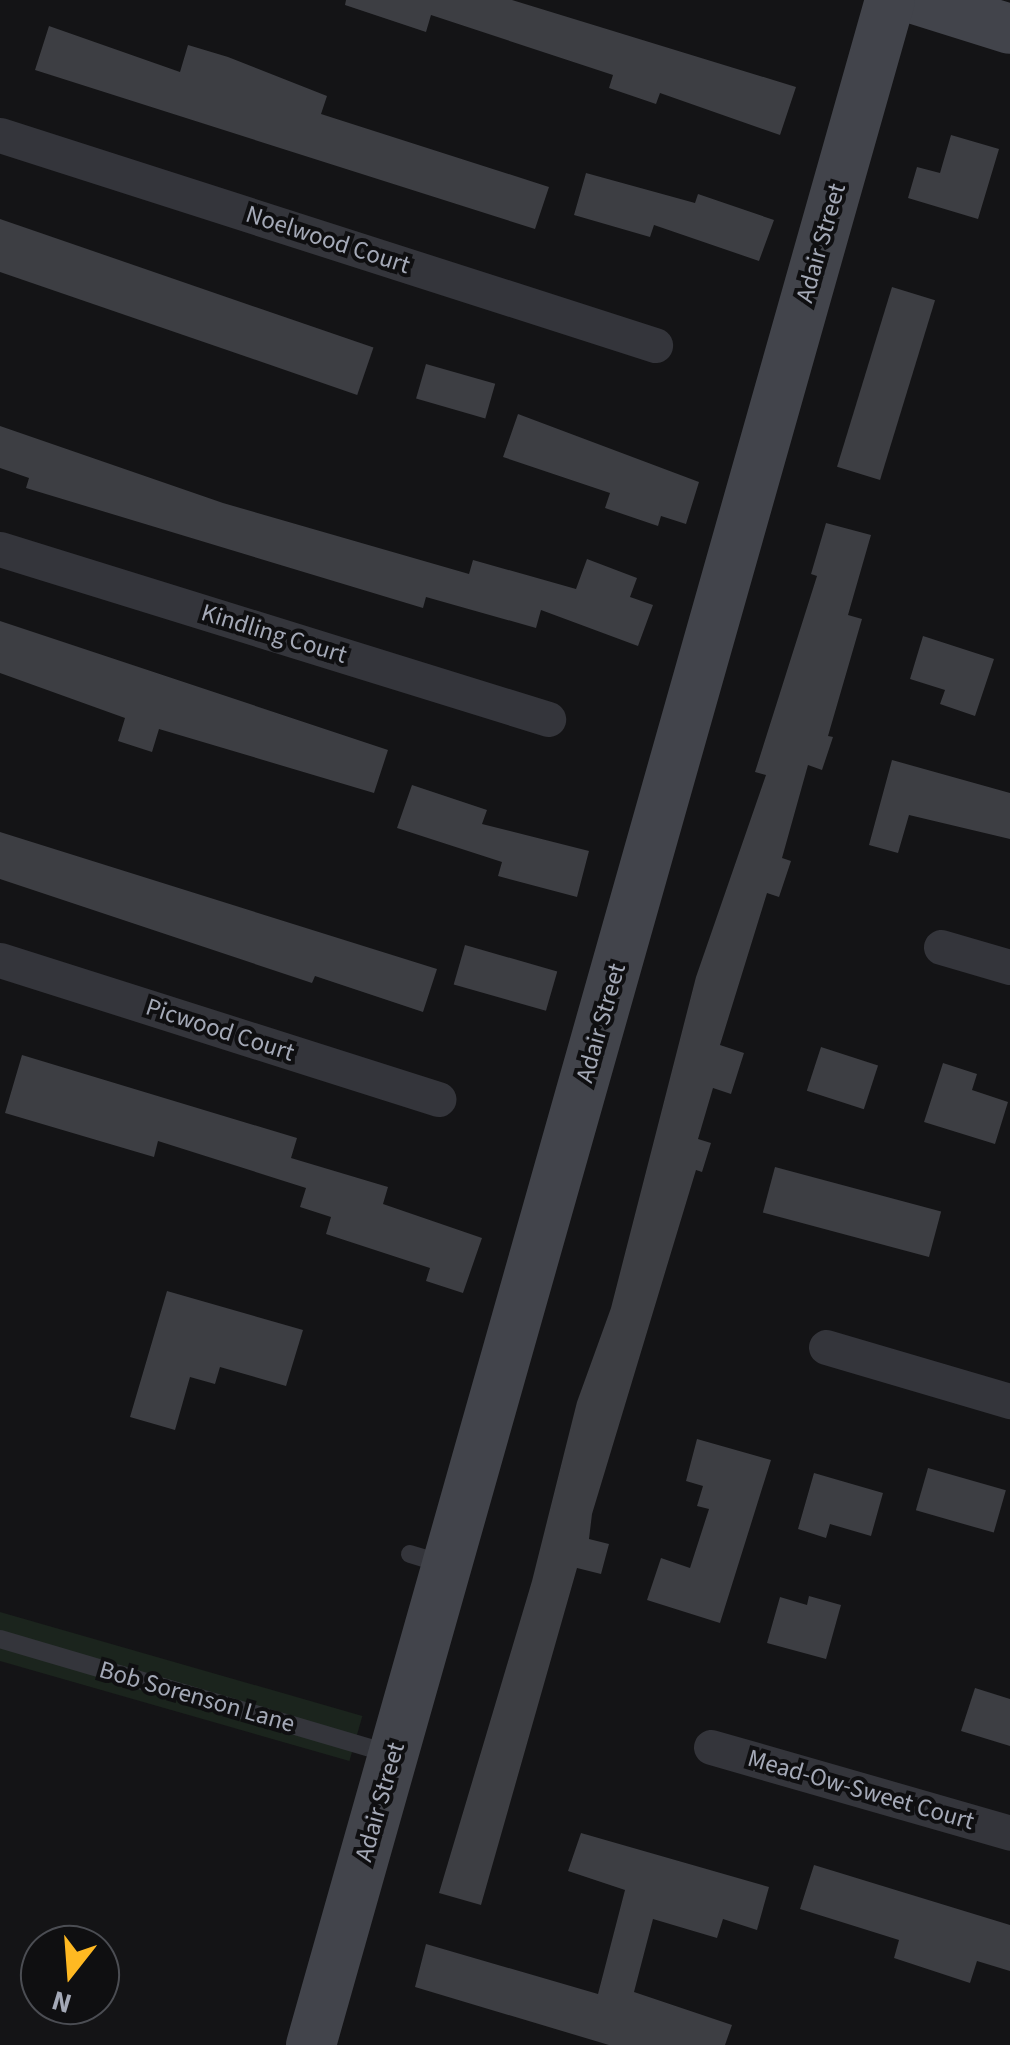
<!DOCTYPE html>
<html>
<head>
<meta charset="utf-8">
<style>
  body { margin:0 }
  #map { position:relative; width:1010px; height:2045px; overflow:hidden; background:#141416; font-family:"Source Sans 3",sans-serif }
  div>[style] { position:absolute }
  .green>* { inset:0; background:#1b241d; transform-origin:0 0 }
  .building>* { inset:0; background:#3d3e43; transform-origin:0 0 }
  .lane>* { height:18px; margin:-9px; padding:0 9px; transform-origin:9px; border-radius:9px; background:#34353b }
  .street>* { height:35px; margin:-17.5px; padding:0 17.5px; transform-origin:17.5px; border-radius:17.5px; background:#34353b }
  .secondary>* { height:50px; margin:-25px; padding:0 25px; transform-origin:25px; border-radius:25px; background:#42444b }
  span { translate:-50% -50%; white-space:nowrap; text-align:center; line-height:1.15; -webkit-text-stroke:8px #0f0f11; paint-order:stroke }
  .street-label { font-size:25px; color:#a4a9b7 }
  .north { position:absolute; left:20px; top:1925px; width:100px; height:100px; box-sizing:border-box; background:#0f0f11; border:2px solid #4b4d53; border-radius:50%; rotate:197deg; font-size:28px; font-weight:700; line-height:40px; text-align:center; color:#a4a9b7 }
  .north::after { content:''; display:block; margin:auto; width:35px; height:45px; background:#ffb922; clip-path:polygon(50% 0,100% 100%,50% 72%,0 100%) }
</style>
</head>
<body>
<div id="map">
  <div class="green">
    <i style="left:0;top:1612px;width:377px;height:47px;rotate:16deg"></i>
  </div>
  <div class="building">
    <i style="clip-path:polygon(346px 0,512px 0,796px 87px,780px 135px,660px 93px,656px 104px,609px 88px,613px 75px,431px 15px,426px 32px,345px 5px)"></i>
    <i style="clip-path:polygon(49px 26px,180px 72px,188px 45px,228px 57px,327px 96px,321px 114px,549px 187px,535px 229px,35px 70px)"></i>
    <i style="clip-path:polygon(951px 135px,999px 149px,978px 219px,908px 198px,917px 167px,940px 173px)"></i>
    <i style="clip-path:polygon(586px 173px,695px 203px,698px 194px,774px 220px,759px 261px,654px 225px,650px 237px,574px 215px)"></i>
    <i style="left:0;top:219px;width:395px;height:50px;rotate:19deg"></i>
    <i style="left:892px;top:287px;width:45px;height:188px;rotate:17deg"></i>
    <i style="left:426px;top:364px;width:72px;height:36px;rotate:16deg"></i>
    <i style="clip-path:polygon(518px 414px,699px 482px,686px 524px,661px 516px,658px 526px,605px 508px,610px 493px,503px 457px)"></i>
    <i style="clip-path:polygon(0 426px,223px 503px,469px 574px,473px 560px,576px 589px,587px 559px,637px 578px,630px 597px,653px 605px,638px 646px,541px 610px,536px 628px,426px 597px,423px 608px,26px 488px,29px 478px,0 468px)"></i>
    <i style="clip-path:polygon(826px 523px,871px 535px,848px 615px,862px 619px,828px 736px,833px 737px,822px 770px,808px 765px,782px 858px,791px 861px,779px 897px,767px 893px,720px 1045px,744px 1053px,731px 1094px,713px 1088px,698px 1139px,711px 1143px,702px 1172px,696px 1170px,592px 1514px,589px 1539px,609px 1544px,601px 1574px,577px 1568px,481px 1905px,439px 1893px,532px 1581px,577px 1402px,611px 1308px,696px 977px,766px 775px,755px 772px,817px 576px,811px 574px)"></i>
    <i style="clip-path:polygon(0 621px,388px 750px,374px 793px,159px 729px,152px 752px,118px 741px,125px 718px,0 673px)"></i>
    <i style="clip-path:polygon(923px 636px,994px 659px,975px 716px,940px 704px,945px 690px,910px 679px)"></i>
    <i style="clip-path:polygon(892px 760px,1010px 793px,1010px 839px,909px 815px,898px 853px,869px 845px)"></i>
    <i style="clip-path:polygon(412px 785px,487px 810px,482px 824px,589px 851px,577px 897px,498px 876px,502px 862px,397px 828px)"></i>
    <i style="clip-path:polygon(0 832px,437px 969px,423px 1012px,315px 976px,312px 983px,0 879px)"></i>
    <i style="left:465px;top:945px;width:96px;height:41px;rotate:16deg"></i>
    <i style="left:821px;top:1047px;width:60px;height:46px;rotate:18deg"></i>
    <i style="clip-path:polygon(22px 1055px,297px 1138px,291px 1158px,388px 1187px,383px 1204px,482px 1238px,463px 1293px,426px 1281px,430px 1268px,326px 1234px,331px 1217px,300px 1207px,306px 1188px,158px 1141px,154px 1157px,5px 1113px)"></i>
    <i style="clip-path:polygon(943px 1063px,977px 1074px,972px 1090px,1008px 1102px,995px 1144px,924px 1122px)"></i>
    <i style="left:775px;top:1167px;width:172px;height:47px;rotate:15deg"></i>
    <i style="clip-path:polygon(167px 1291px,303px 1330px,286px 1386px,220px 1367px,215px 1384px,190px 1377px,175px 1430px,130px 1417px)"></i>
    <i style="clip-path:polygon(697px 1439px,771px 1460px,720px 1623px,647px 1600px,661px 1558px,690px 1568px,709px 1509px,697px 1506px,703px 1486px,686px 1481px)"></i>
    <i style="left:928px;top:1468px;width:81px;height:44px;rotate:16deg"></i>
    <i style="clip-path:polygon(814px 1473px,883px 1493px,871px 1536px,830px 1524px,826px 1538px,798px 1529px)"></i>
    <i style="clip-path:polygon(809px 1596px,841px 1605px,826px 1659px,767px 1643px,780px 1597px,807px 1605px)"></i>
    <i style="clip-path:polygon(975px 1688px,1010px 1699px,1010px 1746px,961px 1731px)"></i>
    <i style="clip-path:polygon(581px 1833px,769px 1887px,757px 1930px,723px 1919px,717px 1938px,653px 1919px,634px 1992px,732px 2025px,725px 2045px,609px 2045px,415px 1987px,426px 1944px,598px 1994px,625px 1890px,568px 1871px)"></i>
    <i style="clip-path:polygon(814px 1865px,1010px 1925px,1010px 1971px,977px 1961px,970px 1983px,894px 1958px,899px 1940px,800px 1909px)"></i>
  </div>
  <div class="lane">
    <i style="left:410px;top:1554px;width:34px;rotate:17deg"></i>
    <i style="left:0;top:1639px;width:404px;rotate:16.4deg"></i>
  </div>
  <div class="street">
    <i style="left:0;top:135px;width:688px;rotate:17.78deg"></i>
    <i style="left:0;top:549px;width:574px;rotate:17.23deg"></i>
    <i style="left:941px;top:947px;width:72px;rotate:16.2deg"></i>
    <i style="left:0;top:960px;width:460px;rotate:17.6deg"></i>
    <i style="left:826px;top:1347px;width:192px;rotate:16.4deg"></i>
    <i style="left:711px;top:1747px;width:311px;rotate:16deg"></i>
  </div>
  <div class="secondary">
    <i style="left:917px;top:0;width:97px;rotate:17.3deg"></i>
    <i style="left:311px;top:2045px;width:2125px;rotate:-74.19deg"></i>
  </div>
  <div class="street-label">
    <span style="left:328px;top:240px;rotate:18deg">Noelwood Court</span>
    <span style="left:821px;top:243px;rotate:-74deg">Adair Street</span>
    <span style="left:274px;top:634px;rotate:17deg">Kindling Court</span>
    <span style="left:601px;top:1023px;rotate:-74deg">Adair Street</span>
    <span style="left:220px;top:1030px;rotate:18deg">Picwood Court</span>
    <span style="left:197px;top:1697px;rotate:16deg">Bob Sorenson Lane</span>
    <span style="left:861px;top:1790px;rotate:16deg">Mead-Ow-Sweet Court</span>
    <span style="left:380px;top:1802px;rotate:-74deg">Adair Street</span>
  </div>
  <div class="north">N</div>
</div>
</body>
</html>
